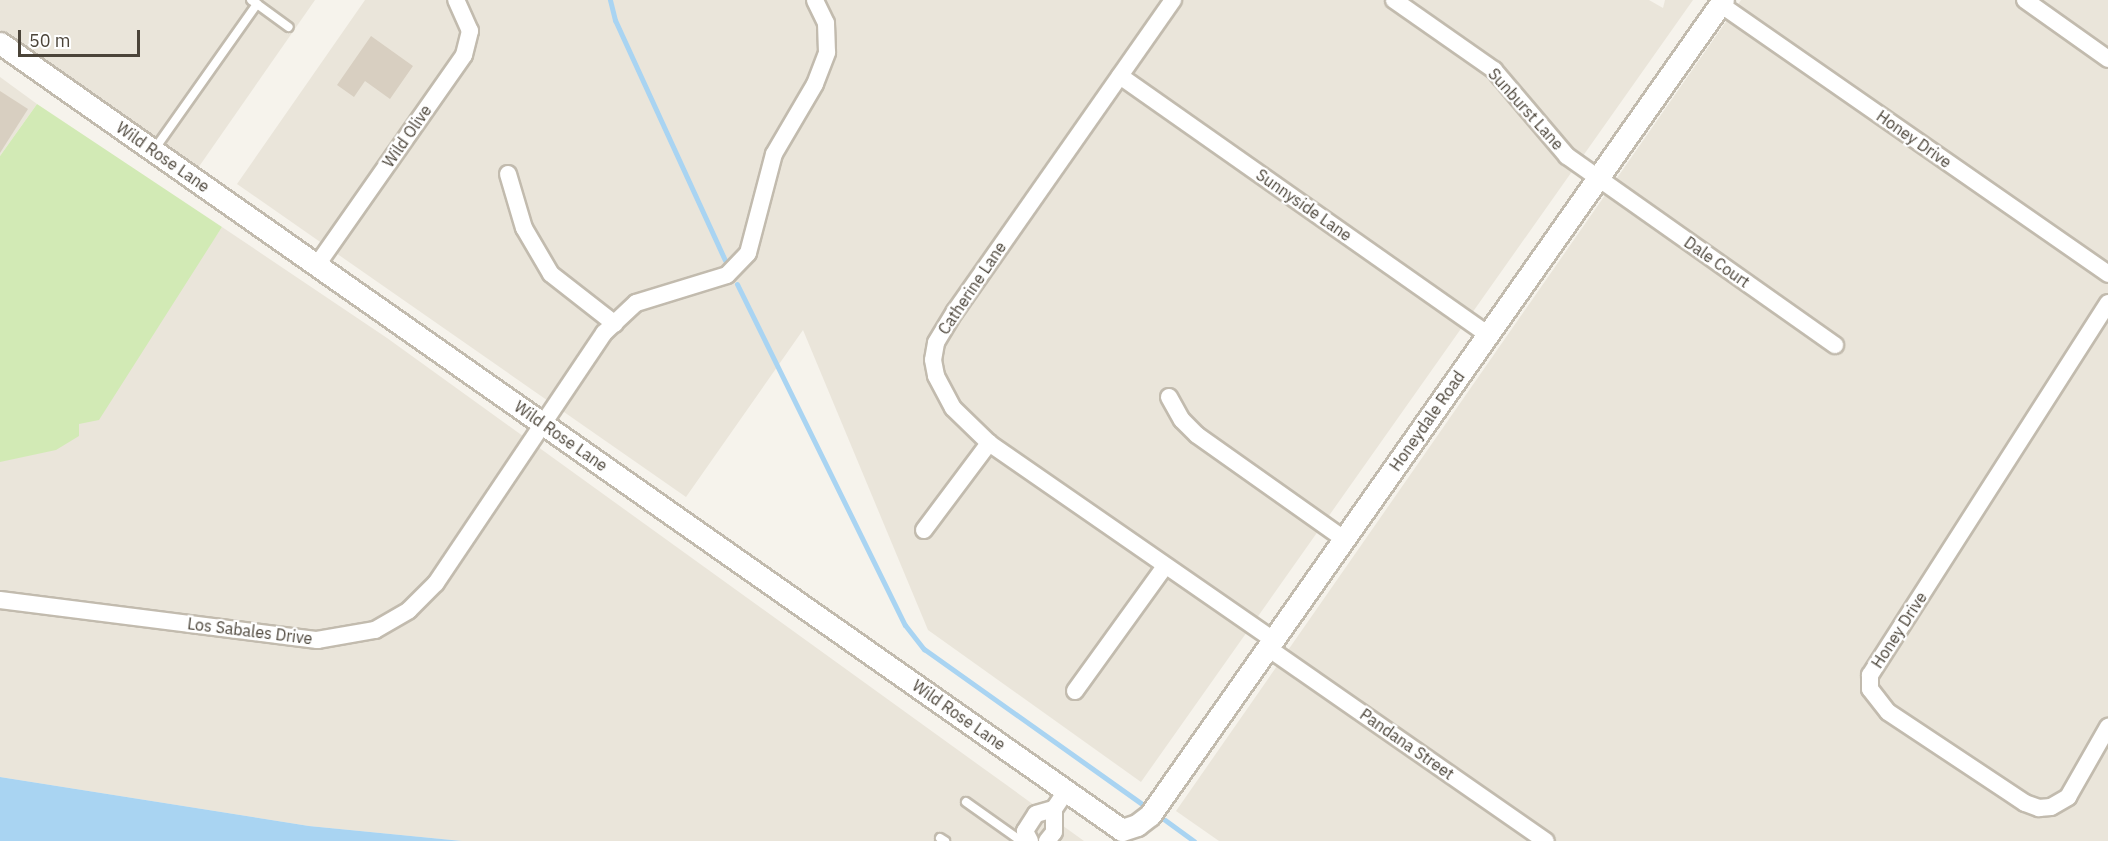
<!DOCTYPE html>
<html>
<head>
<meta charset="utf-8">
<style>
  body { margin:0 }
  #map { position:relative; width:2108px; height:841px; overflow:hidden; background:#f6f3ec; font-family:"IBM Plex Sans",sans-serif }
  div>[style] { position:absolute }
  .residential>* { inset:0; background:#eae5da }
  .green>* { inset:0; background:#d2eab5 }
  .water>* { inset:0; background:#a9d4f2 }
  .stream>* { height:5px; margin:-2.5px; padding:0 2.5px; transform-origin:2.5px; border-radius:2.5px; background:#a9d4f2 }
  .building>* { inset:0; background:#d8cfc1 }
  .roads { filter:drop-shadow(2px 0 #c2bbae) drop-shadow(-2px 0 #c2bbae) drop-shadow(0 2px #c2bbae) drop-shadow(0 -2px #c2bbae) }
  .service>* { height:8px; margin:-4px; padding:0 4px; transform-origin:4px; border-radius:4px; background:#fff }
  .minor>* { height:16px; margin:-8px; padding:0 8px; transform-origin:8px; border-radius:8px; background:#fff }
  .tertiary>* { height:21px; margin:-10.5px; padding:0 10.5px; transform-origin:10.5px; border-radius:10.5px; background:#fff }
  span { translate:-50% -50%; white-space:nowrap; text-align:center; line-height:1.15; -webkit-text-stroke:4.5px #fff; paint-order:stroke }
  .street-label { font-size:16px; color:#4b4439 }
  .scale { position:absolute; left:18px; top:30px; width:122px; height:27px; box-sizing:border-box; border:3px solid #4b4439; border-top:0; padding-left:8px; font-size:18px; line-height:21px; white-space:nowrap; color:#4b4439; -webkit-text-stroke:4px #fff; paint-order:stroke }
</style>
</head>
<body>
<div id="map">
  <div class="residential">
    <i style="clip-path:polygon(0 0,315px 0,198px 168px,0 30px)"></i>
    <i style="clip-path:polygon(365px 0,1649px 0,1663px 8px,1665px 0,1693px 0,1141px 782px,928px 630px,803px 330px,686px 497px,237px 184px)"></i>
    <i style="clip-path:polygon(1741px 0,2108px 0,2108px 841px,1219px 841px,1176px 811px)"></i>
    <i style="clip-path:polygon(0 77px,37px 104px,0 156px)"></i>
    <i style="clip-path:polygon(222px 227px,387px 338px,1084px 841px,462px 841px,309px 826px,0 777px,0 438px,96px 413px)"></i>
  </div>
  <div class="green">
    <i style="clip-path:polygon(37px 104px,222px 227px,99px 420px,79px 424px,79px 436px,56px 450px,0 462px,0 156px)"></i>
  </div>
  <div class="water">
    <i style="clip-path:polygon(0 777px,309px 826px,462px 841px,0 841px)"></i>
  </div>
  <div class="stream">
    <i style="left:610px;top:0;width:21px;rotate:76deg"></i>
    <i style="left:615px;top:20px;width:264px;rotate:65.4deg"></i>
    <i style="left:737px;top:284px;width:380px;rotate:63.8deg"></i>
    <i style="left:905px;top:625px;width:31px;rotate:52deg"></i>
    <i style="left:924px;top:649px;width:266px;rotate:35.4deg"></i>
    <i style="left:1165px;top:820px;width:36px;rotate:36deg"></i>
  </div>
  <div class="building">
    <i style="clip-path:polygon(371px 36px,413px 66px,390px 99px,365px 81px,354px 97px,337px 85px)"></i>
    <i style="clip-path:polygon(0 91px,28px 109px,0 153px)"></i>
  </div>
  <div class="roads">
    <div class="service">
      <i style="left:257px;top:4px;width:39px;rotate:36deg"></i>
      <i style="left:154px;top:150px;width:179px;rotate:-54.8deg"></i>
      <i style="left:257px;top:4px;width:7px;rotate:-146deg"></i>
      <i style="left:966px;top:802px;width:67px;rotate:35.3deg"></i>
      <i style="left:940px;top:838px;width:6px;rotate:31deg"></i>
    </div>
    <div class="minor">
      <i style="left:1173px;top:0;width:380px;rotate:125deg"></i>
      <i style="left:955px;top:311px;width:37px;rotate:121deg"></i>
      <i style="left:936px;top:343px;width:17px;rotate:100deg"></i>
      <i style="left:933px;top:360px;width:16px;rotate:79deg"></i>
      <i style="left:936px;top:376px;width:36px;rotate:62deg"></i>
      <i style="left:953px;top:408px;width:50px;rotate:44.2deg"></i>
      <i style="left:989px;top:443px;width:346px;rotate:34.7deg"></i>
      <i style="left:1394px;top:0;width:122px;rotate:35deg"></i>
      <i style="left:1494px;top:70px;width:113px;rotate:49.7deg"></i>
      <i style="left:1567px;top:156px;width:328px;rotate:35.2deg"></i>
      <i style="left:2025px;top:0;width:102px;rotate:35.4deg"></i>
      <i style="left:1720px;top:4px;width:473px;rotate:34.8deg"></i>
      <i style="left:1120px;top:76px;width:450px;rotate:35.1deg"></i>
      <i style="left:508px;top:174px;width:56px;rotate:73.5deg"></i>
      <i style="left:524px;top:228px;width:53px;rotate:59.6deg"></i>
      <i style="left:551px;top:274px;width:81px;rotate:38deg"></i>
      <i style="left:317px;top:265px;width:256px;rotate:-55deg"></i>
      <i style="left:464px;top:55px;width:25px;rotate:-76deg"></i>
      <i style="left:470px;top:31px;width:34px;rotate:-114deg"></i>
      <i style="left:2108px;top:303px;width:442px;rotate:122.6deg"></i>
      <i style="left:1870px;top:675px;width:14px;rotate:90deg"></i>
      <i style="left:1870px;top:689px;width:29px;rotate:52deg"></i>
      <i style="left:1888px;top:712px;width:164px;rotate:33.6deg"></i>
      <i style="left:2025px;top:803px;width:15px;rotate:20deg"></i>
      <i style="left:2039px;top:808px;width:12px;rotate:-5deg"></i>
      <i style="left:2051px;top:807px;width:20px;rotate:-30deg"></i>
      <i style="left:2068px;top:797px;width:81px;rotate:-60.3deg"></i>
      <i style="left:1169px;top:397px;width:26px;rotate:61deg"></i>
      <i style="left:1182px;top:420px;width:21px;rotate:45deg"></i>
      <i style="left:1197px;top:435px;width:180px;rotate:35.3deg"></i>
      <i style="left:924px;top:530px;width:109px;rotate:-53.2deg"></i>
      <i style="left:0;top:600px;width:320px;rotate:7.2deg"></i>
      <i style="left:317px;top:640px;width:59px;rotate:-9.8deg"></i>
      <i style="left:375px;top:630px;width:39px;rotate:-30deg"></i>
      <i style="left:409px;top:610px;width:38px;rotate:-45deg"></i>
      <i style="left:436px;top:583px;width:301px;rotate:-56.1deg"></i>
      <i style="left:604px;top:333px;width:44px;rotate:-43.2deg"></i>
      <i style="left:636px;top:303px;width:95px;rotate:-17.1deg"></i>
      <i style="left:727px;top:275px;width:30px;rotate:-46deg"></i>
      <i style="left:748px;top:253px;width:102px;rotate:-75.3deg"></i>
      <i style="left:774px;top:154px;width:81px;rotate:-59.6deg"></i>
      <i style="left:815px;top:84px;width:34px;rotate:-69deg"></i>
      <i style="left:827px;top:52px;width:29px;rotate:-92deg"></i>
      <i style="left:826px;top:23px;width:25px;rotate:-116deg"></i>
      <i style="left:1268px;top:648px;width:338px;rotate:34.8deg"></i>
      <i style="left:1075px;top:691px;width:154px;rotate:-54.2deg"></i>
      <i style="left:1030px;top:841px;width:11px;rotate:-117deg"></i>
      <i style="left:1025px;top:831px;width:20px;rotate:-57deg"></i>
      <i style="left:1036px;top:814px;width:19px;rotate:-16deg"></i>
      <i style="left:1047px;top:841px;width:11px;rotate:-52deg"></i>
      <i style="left:1054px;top:832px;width:23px;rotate:-90deg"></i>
      <i style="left:1054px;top:809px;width:22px;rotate:-56deg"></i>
    </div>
    <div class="tertiary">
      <i style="left:0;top:43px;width:1370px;rotate:35.05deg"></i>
      <i style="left:1122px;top:830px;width:16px;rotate:-18deg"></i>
      <i style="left:1137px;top:825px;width:16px;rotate:-38deg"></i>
      <i style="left:1150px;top:815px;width:996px;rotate:-54.89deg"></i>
    </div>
  </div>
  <div class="street-label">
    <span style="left:1526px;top:109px;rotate:48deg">Sunburst Lane</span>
    <span style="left:407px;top:136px;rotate:-55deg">Wild Olive</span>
    <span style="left:1914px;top:139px;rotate:35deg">Honey Drive</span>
    <span style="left:163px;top:157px;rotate:35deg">Wild Rose Lane</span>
    <span style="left:1304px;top:205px;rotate:35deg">Sunnyside Lane</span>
    <span style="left:1717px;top:262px;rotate:35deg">Dale Court</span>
    <span style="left:972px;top:288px;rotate:-56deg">Catherine Lane</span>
    <span style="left:1427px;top:421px;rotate:-55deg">Honeydale Road</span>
    <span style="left:561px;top:436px;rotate:35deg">Wild Rose Lane</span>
    <span style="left:1899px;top:630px;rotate:-57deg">Honey Drive</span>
    <span style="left:250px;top:631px;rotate:7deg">Los Sabales Drive</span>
    <span style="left:959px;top:715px;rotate:35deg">Wild Rose Lane</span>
    <span style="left:1407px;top:744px;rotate:35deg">Pandana Street</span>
  </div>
  <div class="scale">50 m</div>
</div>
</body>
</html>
